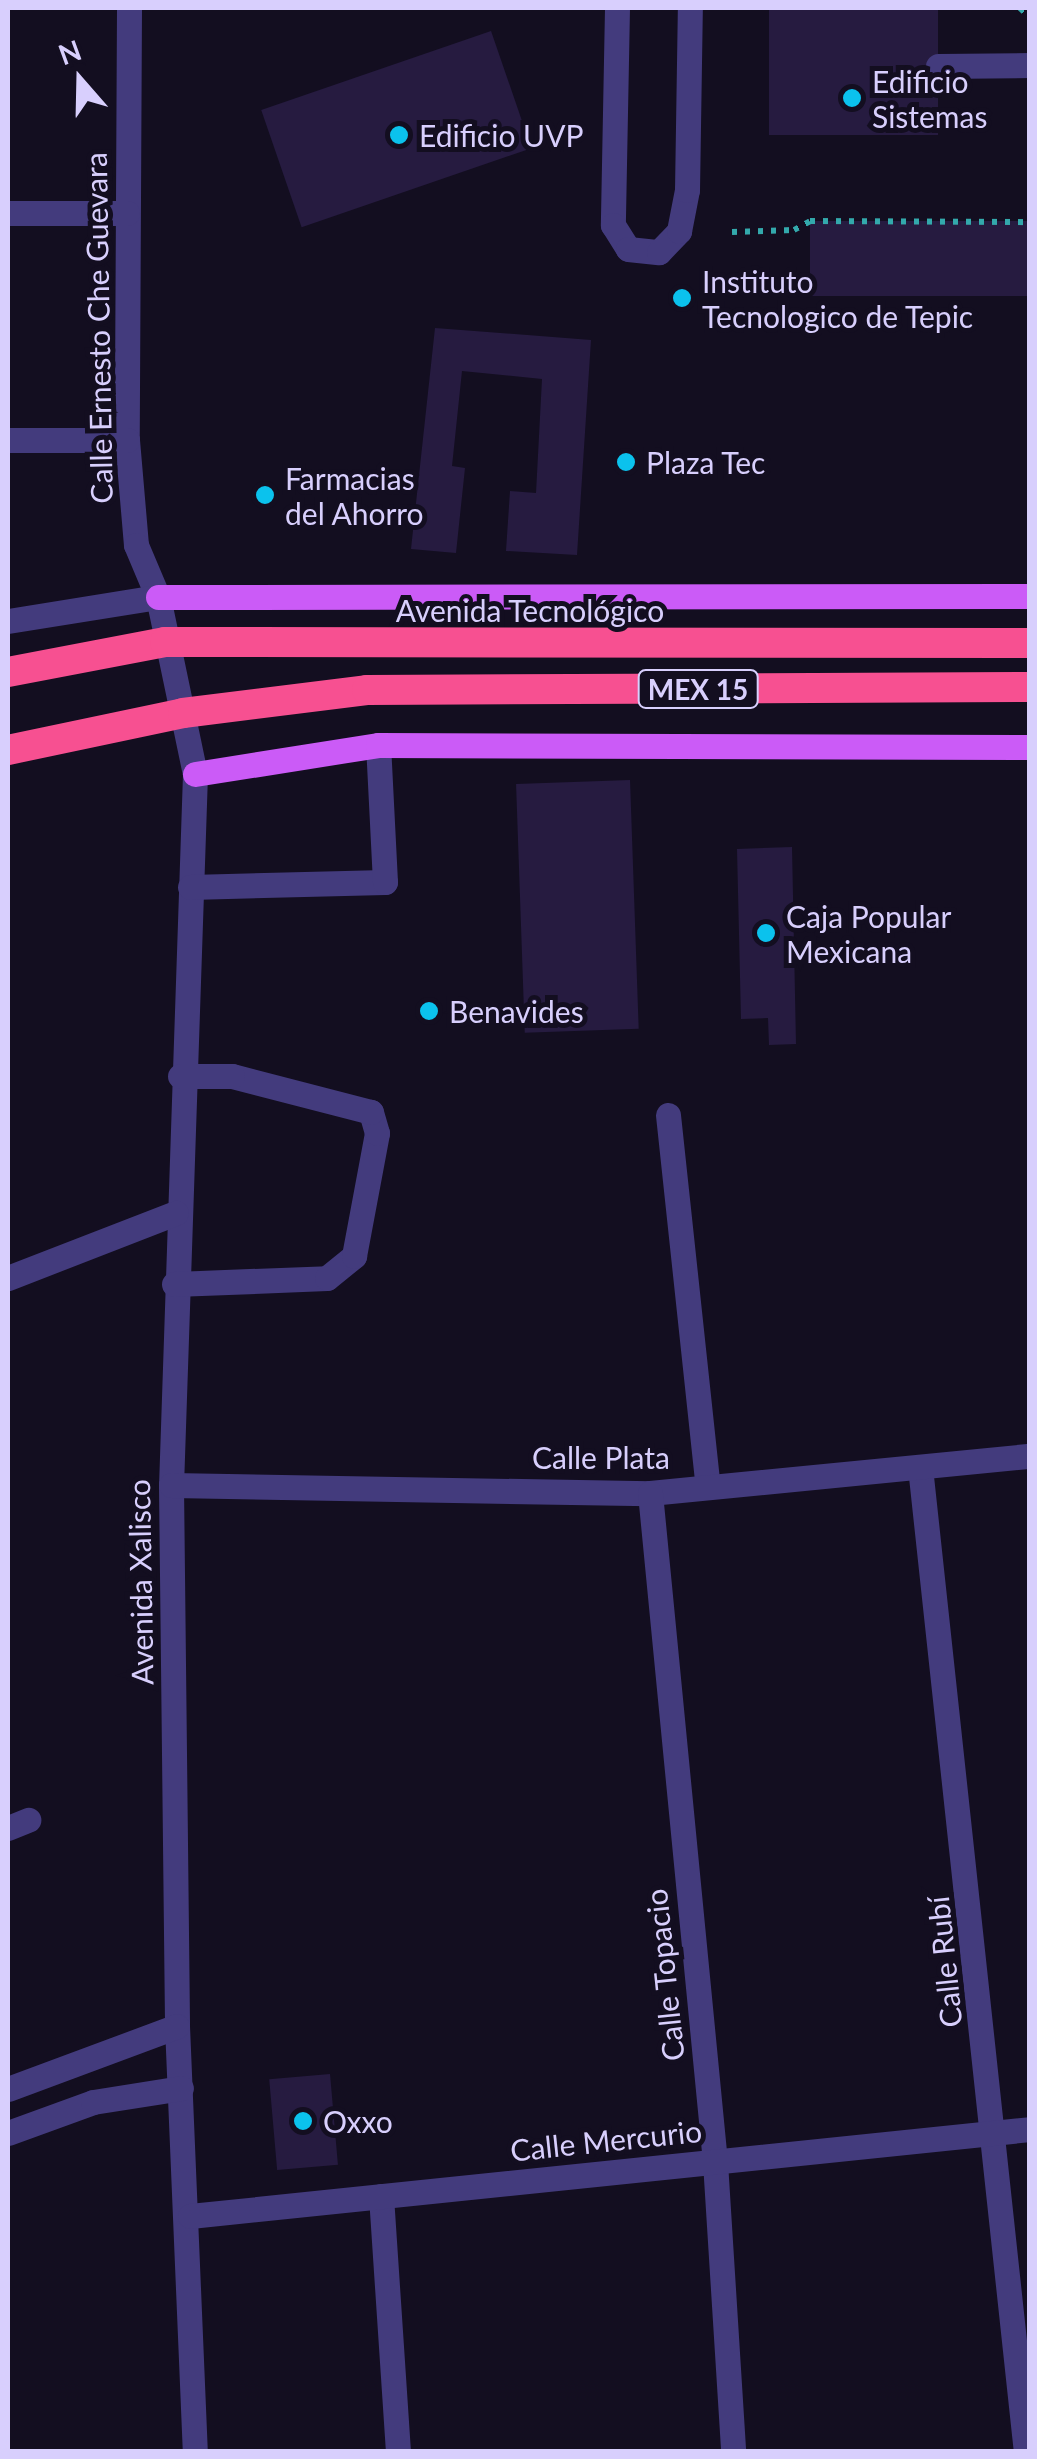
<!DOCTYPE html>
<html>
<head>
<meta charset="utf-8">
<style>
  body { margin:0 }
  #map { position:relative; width:1037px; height:2459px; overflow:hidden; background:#130e20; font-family:Lato,sans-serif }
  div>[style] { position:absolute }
  .building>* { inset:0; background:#261b40; transform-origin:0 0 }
  .path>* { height:6px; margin-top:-3px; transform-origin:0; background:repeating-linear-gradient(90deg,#33a9ac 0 5px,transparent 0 13px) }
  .minor>* { height:25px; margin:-12.5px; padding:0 12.5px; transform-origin:12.5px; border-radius:12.5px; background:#433b7d }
  .major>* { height:25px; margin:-12.5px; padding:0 12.5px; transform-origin:12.5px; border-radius:12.5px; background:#cb5bf7 }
  .highway>* { height:30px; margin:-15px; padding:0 15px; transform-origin:15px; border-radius:15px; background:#f75091 }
  .dots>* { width:28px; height:28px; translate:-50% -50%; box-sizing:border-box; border:5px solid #130e20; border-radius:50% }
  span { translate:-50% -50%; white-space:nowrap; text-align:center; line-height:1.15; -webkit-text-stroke:10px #130e20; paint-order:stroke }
  .shield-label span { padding:2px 8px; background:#130e20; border:2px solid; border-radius:8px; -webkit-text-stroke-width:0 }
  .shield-label { font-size:28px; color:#d8cffd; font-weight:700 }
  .poi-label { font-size:30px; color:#d8cffd }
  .left { translate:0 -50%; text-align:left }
  .street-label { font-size:30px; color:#d8cffd }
  .frame { position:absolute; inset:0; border:10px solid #d8cffd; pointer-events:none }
  .north { position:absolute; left:30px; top:30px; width:100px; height:100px; -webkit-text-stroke:8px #130e20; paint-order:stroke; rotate:340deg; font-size:28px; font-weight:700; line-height:40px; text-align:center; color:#d8cffd }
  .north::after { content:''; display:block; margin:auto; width:35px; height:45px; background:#d8cffd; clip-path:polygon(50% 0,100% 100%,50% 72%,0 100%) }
</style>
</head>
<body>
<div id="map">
  <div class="building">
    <i style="left:769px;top:8px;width:169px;height:127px"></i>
    <i style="left:491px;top:31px;width:124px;height:243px;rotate:71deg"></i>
    <i style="left:810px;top:221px;width:220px;height:75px"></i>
    <i style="clip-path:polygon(435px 328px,591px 340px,577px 555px,506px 551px,510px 491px,536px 493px,542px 379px,462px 371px,452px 466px,465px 468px,456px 553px,411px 549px)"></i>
    <i style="left:630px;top:780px;width:249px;height:114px;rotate:88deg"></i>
    <i style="clip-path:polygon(792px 847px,796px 1044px,769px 1045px,768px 1018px,741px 1019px,737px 849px)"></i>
    <i style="left:330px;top:2074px;width:91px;height:61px;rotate:85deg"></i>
  </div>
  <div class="path">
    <i style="left:1020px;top:8px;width:13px;rotate:42deg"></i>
    <i style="left:732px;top:232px;width:62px;rotate:-1.8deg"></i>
    <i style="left:794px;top:230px;width:18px;rotate:-29deg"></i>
    <i style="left:810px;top:221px;width:220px;rotate:0.3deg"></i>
  </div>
  <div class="minor">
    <i style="left:129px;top:8px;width:432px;rotate:90.3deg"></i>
    <i style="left:127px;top:440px;width:105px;rotate:85.1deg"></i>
    <i style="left:136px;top:545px;width:56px;rotate:67.1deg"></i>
    <i style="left:158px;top:597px;width:181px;rotate:78.2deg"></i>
    <i style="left:195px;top:774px;width:711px;rotate:91.93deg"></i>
    <i style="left:171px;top:1485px;width:541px;rotate:89.36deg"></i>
    <i style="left:177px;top:2026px;width:426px;rotate:87.6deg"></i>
    <i style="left:617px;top:8px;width:217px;rotate:91.1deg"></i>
    <i style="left:613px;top:225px;width:28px;rotate:58deg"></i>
    <i style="left:628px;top:249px;width:31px;rotate:6deg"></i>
    <i style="left:659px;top:252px;width:29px;rotate:-46deg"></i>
    <i style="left:679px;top:231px;width:42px;rotate:-79deg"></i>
    <i style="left:687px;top:190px;width:182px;rotate:-89.1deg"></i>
    <i style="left:938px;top:66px;width:92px;rotate:-0.6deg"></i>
    <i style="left:8px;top:213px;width:119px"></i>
    <i style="left:8px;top:440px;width:119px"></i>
    <i style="left:8px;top:621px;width:152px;rotate:-9.1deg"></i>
    <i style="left:190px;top:887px;width:195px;rotate:-1.5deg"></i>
    <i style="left:385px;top:882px;width:137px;rotate:-92.9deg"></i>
    <i style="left:668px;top:1115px;width:374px;rotate:83.9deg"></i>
    <i style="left:8px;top:1278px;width:180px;rotate:-21.2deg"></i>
    <i style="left:174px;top:1284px;width:153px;rotate:-2.2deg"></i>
    <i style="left:327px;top:1278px;width:35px;rotate:-39deg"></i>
    <i style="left:354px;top:1256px;width:125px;rotate:-79.4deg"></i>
    <i style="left:377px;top:1133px;width:22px;rotate:-106deg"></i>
    <i style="left:371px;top:1112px;width:144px;rotate:-165.5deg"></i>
    <i style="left:232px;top:1076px;width:52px;rotate:180deg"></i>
    <i style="left:920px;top:1467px;width:991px;rotate:83.86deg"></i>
    <i style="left:171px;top:1485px;width:479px;rotate:1deg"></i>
    <i style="left:650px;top:1493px;width:382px;rotate:-5.6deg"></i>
    <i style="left:650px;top:1493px;width:672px;rotate:84.45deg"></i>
    <i style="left:715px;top:2162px;width:291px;rotate:86.4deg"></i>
    <i style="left:8px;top:1828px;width:22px;rotate:-22deg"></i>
    <i style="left:8px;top:2089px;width:180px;rotate:-20.4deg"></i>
    <i style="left:8px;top:2133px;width:90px;rotate:-20deg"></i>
    <i style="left:93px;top:2102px;width:89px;rotate:-9deg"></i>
    <i style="left:381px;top:2196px;width:257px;rotate:86.2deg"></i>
    <i style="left:190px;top:2216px;width:844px;rotate:-5.91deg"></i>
  </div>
  <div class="major">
    <i style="left:158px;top:597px;width:872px;rotate:-0.07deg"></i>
    <i style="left:195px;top:774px;width:185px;rotate:-9deg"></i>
    <i style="left:378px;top:745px;width:652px;rotate:0.18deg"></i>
  </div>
  <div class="highway">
    <i style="left:8px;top:672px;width:160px;rotate:-10.8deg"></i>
    <i style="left:165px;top:642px;width:865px;rotate:0.07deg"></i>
    <i style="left:8px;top:750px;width:179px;rotate:-11.9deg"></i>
    <i style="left:183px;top:713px;width:185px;rotate:-7.1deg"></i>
    <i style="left:367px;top:690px;width:663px;rotate:-0.26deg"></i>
  </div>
  <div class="dots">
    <i style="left:852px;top:98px;background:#0bc2ed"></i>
    <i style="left:399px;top:135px;background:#0bc2ed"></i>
    <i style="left:682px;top:298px;background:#0bc2ed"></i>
    <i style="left:626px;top:462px;background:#0bc2ed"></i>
    <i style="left:265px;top:495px;background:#0bc2ed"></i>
    <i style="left:766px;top:933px;background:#0bc2ed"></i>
    <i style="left:429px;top:1011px;background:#0bc2ed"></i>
    <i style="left:303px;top:2121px;background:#0bc2ed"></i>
  </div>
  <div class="shield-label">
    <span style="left:698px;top:689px">MEX 15</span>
  </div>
  <div class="poi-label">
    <span class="left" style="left:872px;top:98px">Edificio<br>Sistemas</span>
    <span class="left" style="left:419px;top:135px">Edificio UVP</span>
    <span class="left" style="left:702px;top:298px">Instituto<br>Tecnologico de Tepic</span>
    <span class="left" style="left:646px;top:462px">Plaza Tec</span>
    <span class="left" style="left:285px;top:495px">Farmacias<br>del Ahorro</span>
    <span class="left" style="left:786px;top:933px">Caja Popular<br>Mexicana</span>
    <span class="left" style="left:449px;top:1011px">Benavides</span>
    <span class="left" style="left:323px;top:2121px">Oxxo</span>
  </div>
  <div class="street-label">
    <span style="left:98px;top:328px;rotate:-91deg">Calle Ernesto Che Guevara</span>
    <span style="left:530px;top:610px">Avenida Tecnológico</span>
    <span style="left:601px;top:1457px">Calle Plata</span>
    <span style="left:140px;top:1582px;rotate:-91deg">Avenida Xalisco</span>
    <span style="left:944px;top:1962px;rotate:-96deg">Calle Rubí</span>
    <span style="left:664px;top:1975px;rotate:-96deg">Calle Topacio</span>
    <span style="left:606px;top:2140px;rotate:-6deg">Calle Mercurio</span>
  </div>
  <div class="frame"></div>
  <div class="north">N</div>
</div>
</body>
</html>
